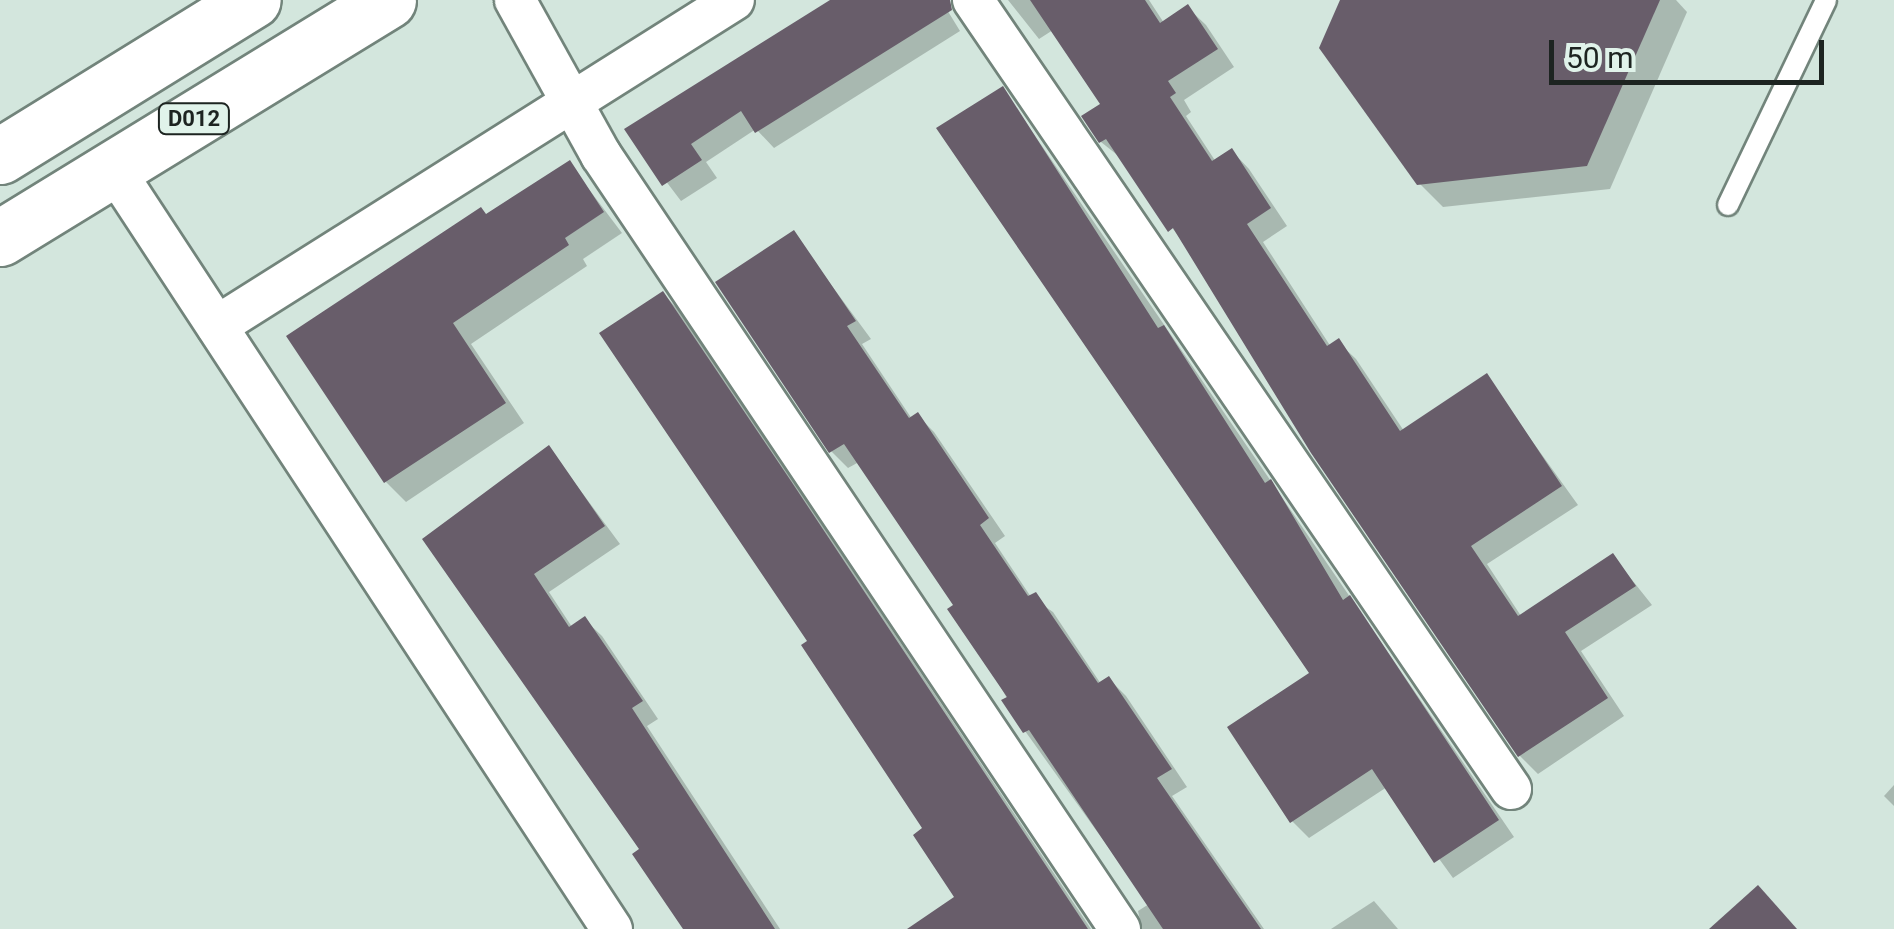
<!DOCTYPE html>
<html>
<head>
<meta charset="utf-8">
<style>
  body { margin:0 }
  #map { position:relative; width:1894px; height:929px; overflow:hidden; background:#d3e6dd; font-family:Roboto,sans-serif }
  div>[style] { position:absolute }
  .shadow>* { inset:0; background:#0003 }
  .building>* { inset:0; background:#685d6a }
  .roads { filter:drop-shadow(2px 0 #72847b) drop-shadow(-2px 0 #72847b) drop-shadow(0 2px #72847b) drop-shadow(0 -2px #72847b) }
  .lane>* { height:20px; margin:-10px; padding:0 10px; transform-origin:10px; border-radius:10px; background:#fff }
  .street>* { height:40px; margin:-20px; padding:0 20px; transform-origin:20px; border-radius:20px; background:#fff }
  .highway>* { height:55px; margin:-27.5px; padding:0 27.5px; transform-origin:27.5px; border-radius:27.5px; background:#fff }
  span { translate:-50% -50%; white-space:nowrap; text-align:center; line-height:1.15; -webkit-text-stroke:10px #e0f3ea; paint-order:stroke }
  .shield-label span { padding:2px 8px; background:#e0f3ea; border:2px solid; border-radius:8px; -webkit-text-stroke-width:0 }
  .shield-label { font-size:22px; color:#1d2421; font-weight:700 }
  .scale { position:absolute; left:1549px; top:40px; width:275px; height:45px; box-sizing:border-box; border:5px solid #1d2421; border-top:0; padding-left:12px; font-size:30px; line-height:35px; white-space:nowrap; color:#1d2421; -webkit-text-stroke:8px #e0f3ea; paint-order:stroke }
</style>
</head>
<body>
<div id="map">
  <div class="shadow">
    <i style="clip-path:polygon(835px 0,941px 0,960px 31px,774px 148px,756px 129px,706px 162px,717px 178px,681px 201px,627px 130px)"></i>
    <i style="clip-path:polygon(1008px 0,1149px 0,1164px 23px,1188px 8px,1206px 25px,1234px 67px,1184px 100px,1191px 112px,1186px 116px,1216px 162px,1232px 151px,1249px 169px,1287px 226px,1263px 242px,1331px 347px,1338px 342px,1356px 359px,1404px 431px,1486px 377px,1578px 505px,1487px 564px,1521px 616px,1613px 556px,1652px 605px,1581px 651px,1624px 716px,1538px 774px,1520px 756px,1313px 452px,1187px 248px,1121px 158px,1101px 142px,1103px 105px,1053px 30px,1039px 39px)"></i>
    <i style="clip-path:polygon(1343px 0,1676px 0,1687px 12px,1610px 189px,1443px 207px,1419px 183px)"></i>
    <i style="clip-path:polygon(1003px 89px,1514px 837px,1453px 878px,1387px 787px,1309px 838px,1292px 821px,1313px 674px)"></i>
    <i style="clip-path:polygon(569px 163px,622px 233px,583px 259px,587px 266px,471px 344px,524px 423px,406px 502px,386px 482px,488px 217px)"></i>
    <i style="clip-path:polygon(793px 233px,871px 339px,862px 344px,912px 419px,917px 415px,934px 432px,1005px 536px,995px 543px,1031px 597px,1053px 612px,1101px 684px,1109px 679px,1126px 696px,1187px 787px,1172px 796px,1264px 929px,1142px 929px,1138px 911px,1149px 904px,1025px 731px,956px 606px,859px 462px,848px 468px,831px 451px)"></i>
    <i style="clip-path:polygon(663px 294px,680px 311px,1091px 929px,911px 929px,958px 898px,926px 829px,811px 642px)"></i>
    <i style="clip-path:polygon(549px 448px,620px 544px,549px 592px,572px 627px,584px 619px,602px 636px,658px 719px,647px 726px,780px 929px,688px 929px,642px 850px,425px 540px)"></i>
    <i style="clip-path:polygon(1894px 785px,1894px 806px,1884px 796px)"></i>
    <i style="clip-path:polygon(1374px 901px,1398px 929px,1331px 929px)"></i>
  </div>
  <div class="building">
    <i style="clip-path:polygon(830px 0,950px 0,952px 10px,755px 133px,741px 111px,691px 144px,702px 160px,662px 186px,624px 129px)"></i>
    <i style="clip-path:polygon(1030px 0,1145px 0,1160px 23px,1188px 4px,1218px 49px,1168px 81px,1176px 93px,1170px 97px,1212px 161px,1232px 148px,1271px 208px,1247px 224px,1327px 346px,1339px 338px,1400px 431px,1487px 373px,1562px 486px,1471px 546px,1518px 616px,1613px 553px,1636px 586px,1565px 632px,1608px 698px,1518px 757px,1311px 453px,1173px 228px,1168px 232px,1106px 139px,1099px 143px,1081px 116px,1100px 104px)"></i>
    <i style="clip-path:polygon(1340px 0,1660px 0,1587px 166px,1417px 185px,1319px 48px)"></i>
    <i style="clip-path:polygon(1003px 86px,1158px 328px,1164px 325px,1265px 483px,1271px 479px,1343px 600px,1350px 595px,1499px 820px,1434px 863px,1372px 769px,1290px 823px,1227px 727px,1309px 673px,936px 128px)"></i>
    <i style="clip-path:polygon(570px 160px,604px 212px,565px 238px,569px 245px,453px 323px,506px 403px,384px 483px,286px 336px,481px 207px,486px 214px)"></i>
    <i style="clip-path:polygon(794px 230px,856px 321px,847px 326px,909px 418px,918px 412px,989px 518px,980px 525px,1028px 596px,1036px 592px,1098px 683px,1109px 676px,1172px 769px,1157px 778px,1261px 929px,1163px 929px,1029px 730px,1023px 733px,1001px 700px,1007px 697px,947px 609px,953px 605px,844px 444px,829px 453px,715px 282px)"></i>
    <i style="clip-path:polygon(663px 291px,791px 481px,1088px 929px,907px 929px,954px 897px,913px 835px,922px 828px,801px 645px,807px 641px,599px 333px)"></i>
    <i style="clip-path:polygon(549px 445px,605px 526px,534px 574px,569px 627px,585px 616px,643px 701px,632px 708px,775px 929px,683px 929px,632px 854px,639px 849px,422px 539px)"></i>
    <i style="clip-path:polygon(1758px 885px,1797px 929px,1709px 929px)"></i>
  </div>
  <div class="roads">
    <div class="lane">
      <i style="left:1728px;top:205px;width:227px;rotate:-64.4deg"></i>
    </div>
    <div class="street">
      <i style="left:515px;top:0;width:177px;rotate:61deg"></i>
      <i style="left:601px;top:155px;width:932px;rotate:56.16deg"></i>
      <i style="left:973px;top:0;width:955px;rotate:55.71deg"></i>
      <i style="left:113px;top:168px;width:910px;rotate:56.75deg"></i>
      <i style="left:217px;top:326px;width:611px;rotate:-32.23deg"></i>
    </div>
    <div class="highway">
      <i style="left:0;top:156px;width:297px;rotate:-31.7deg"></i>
      <i style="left:0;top:238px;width:455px;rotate:-31.5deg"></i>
    </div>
  </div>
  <div class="shield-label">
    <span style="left:194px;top:119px">D012</span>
  </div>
  <div class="scale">50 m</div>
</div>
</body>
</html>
